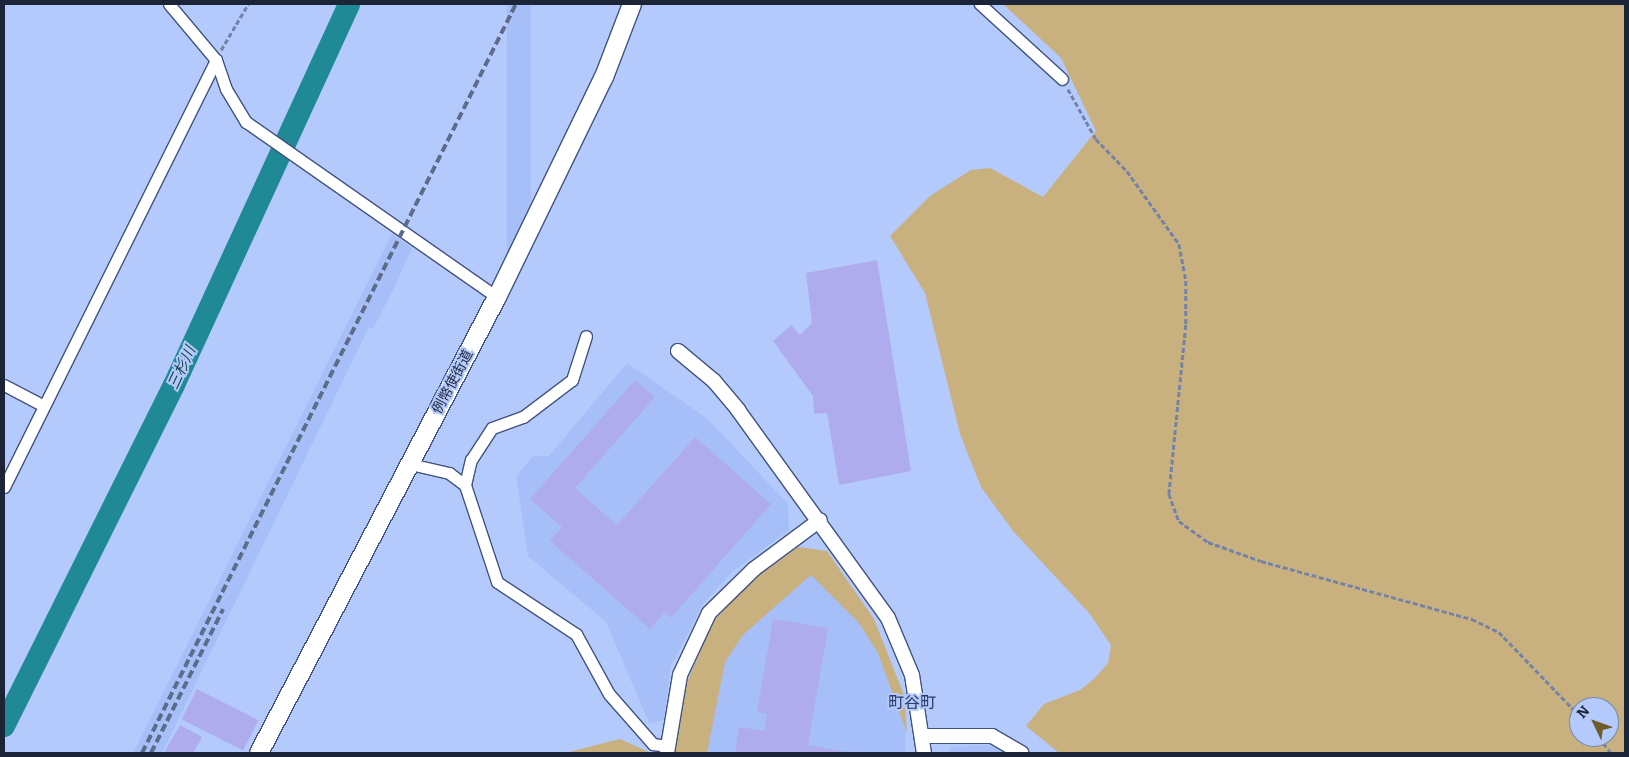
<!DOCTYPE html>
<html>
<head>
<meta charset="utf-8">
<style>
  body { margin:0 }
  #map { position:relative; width:1629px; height:757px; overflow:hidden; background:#b4cafc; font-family:Bitter,"Noto Sans JP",serif }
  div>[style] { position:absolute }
  .built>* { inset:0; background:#a7bff8; transform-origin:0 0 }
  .green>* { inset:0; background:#c8b17f }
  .river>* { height:22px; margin:-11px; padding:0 11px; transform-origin:11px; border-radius:11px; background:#1f8a96 }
  .building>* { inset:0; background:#afaced; transform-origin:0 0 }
  .path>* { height:2.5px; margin-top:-1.25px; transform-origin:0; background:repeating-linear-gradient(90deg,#7383a8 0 5px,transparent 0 7.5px) }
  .roads { filter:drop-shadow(1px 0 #41537e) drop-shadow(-1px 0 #41537e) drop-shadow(0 1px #41537e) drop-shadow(0 -1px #41537e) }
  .minor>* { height:11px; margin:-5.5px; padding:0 5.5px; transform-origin:5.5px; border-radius:5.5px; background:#fff }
  .tertiary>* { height:14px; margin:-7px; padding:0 7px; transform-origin:7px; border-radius:7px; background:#fff }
  .primary>* { height:18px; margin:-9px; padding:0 9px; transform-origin:9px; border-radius:9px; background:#fff }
  .rail>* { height:4px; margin-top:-2px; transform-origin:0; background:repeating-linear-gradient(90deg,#5e6c8c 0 8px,transparent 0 12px) }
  span { translate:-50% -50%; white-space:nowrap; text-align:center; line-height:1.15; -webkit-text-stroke:4px #b4cafc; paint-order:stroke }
  .street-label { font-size:14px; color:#1c2437 }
  .water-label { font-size:15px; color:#113e44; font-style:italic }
  .quarter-label { font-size:16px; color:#2a3a64 }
  .frame { position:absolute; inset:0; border:5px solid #1c2437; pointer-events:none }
  .north { position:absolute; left:1569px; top:697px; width:50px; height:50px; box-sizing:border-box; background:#b4cafc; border:1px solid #7788ad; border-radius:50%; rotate:312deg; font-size:14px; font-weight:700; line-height:20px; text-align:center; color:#1c2437 }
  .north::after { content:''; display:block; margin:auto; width:18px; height:22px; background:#705c2b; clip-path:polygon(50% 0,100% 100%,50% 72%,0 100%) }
</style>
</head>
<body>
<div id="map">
  <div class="built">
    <i style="left:507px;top:4px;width:24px;height:248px"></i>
    <i style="clip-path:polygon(392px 234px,412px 248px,395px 286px,373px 329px,369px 327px,162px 753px,133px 753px)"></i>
    <i style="clip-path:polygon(627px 363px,708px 419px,788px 504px,789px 530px,732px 572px,703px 604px,671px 666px,664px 720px,649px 723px,606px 622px,528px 556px,516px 476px,533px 456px,549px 456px)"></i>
    <i style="clip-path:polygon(809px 570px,854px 611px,884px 657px,906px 717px,905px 753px,705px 753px,719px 674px,735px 639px)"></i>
    <i style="clip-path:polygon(987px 745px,1009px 753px,947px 753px,951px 747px)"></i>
  </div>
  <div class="green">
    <i style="clip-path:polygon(evenodd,1003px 4px,1625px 4px,1625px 753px,1059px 753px,1026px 726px,1044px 704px,1080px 690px,1095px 678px,1108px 663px,1111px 645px,1089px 613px,1013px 531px,981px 487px,960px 434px,925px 293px,890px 236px,930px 196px,971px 170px,990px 168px,1043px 197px,1096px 131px,1061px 58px,1003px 4px,1579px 707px,1609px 707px,1609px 737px,1579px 737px,1579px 707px)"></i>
    <i style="clip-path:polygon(798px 547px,827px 551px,874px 619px,904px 695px,907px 733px,878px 653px,859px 623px,811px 575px,743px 635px,725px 662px,707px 753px,675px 753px,687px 682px,713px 622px,747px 584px)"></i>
    <i style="clip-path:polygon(620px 739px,651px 753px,563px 753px,565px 753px)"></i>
  </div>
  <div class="river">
    <i style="left:4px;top:726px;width:381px;rotate:-63.5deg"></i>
    <i style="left:174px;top:385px;width:419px;rotate:-65.3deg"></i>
  </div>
  <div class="building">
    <i style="clip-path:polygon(877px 260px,911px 471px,839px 485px,827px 413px,814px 414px,813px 396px,773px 341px,791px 325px,800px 335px,812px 323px,806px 273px)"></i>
    <i style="clip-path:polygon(635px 380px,655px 397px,575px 488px,617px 525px,695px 437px,771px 504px,671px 618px,665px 612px,650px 629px,550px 541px,562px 527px,530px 499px)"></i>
    <i style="clip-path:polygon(773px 619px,828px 628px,808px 745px,853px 753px,735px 753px,739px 727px,764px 731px,767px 714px,757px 712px)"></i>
    <i style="left:197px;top:689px;width:69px;height:34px;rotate:27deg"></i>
    <i style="clip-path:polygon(180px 725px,202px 737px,193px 753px,164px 753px)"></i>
  </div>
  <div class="path">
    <i style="left:221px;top:50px;width:53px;rotate:-59.6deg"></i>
    <i style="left:1068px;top:89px;width:57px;rotate:60.8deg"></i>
    <i style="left:1096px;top:139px;width:45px;rotate:45.9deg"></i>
    <i style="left:1127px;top:171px;width:90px;rotate:54.5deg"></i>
    <i style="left:1179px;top:244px;width:38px;rotate:79deg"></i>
    <i style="left:1186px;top:281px;width:44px;rotate:90deg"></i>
    <i style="left:1186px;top:325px;width:170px;rotate:95.7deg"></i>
    <i style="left:1169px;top:494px;width:29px;rotate:70deg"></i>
    <i style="left:1179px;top:521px;width:36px;rotate:36deg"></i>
    <i style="left:1208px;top:542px;width:56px;rotate:19.7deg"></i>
    <i style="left:1261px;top:561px;width:219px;rotate:15.4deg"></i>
    <i style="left:1472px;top:619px;width:30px;rotate:26deg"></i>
    <i style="left:1499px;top:632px;width:115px;rotate:46.1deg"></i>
    <i style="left:1599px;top:737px;width:20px;rotate:53deg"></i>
  </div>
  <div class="roads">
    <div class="minor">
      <i style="left:169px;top:4px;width:73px;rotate:50deg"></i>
      <i style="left:216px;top:60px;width:31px;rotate:71deg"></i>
      <i style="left:226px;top:89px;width:39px;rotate:59deg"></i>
      <i style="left:246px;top:122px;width:306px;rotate:34.9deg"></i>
      <i style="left:980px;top:4px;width:111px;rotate:42.4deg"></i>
      <i style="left:4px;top:385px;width:45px;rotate:27.7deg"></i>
      <i style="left:410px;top:464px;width:40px;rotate:13deg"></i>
      <i style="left:449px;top:473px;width:20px;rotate:37deg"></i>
      <i style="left:465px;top:485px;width:102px;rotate:71.7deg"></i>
      <i style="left:497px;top:582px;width:95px;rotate:33.4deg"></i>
      <i style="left:576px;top:634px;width:68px;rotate:61.2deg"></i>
      <i style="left:609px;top:694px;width:67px;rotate:48.7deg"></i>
      <i style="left:653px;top:744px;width:15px;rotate:8deg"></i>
      <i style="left:465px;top:485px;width:26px;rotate:-77deg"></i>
      <i style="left:471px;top:460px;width:38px;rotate:-57deg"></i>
      <i style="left:492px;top:428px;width:33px;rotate:-20deg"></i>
      <i style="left:523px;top:417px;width:61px;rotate:-37.1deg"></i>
      <i style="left:572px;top:380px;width:46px;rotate:-72.3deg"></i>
      <i style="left:4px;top:487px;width:477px;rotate:-63.6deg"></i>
    </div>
    <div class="tertiary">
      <i style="left:678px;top:351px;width:47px;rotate:39.8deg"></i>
      <i style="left:714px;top:381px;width:38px;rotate:50deg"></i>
      <i style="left:738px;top:410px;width:256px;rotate:54.2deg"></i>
      <i style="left:888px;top:618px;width:62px;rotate:67.2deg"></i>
      <i style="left:912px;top:675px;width:79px;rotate:81.3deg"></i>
      <i style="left:924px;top:736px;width:68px"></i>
      <i style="left:992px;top:736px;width:34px;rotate:30deg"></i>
      <i style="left:667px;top:753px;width:79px;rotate:-80.5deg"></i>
      <i style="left:680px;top:675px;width:68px;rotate:-64.9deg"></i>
      <i style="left:709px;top:613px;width:63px;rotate:-44.4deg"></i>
      <i style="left:754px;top:569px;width:82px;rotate:-36.6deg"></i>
    </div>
    <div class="primary">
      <i style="left:259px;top:753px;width:514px;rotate:-62.44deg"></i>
      <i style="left:497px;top:297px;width:245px;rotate:-64.1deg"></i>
      <i style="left:604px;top:77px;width:78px;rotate:-69deg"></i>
    </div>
  </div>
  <div class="rail">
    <i style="left:142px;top:753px;width:837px;rotate:-63.47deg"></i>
    <i style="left:151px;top:753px;width:161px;rotate:-63.4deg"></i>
  </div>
  <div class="street-label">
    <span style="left:453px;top:382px;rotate:-62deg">例幣使街道</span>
  </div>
  <div class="water-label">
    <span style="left:182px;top:368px;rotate:-65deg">三杉川</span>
  </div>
  <div class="quarter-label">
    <span style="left:912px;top:703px">町谷町</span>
  </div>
  <div class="frame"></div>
  <div class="north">N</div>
</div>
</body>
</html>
